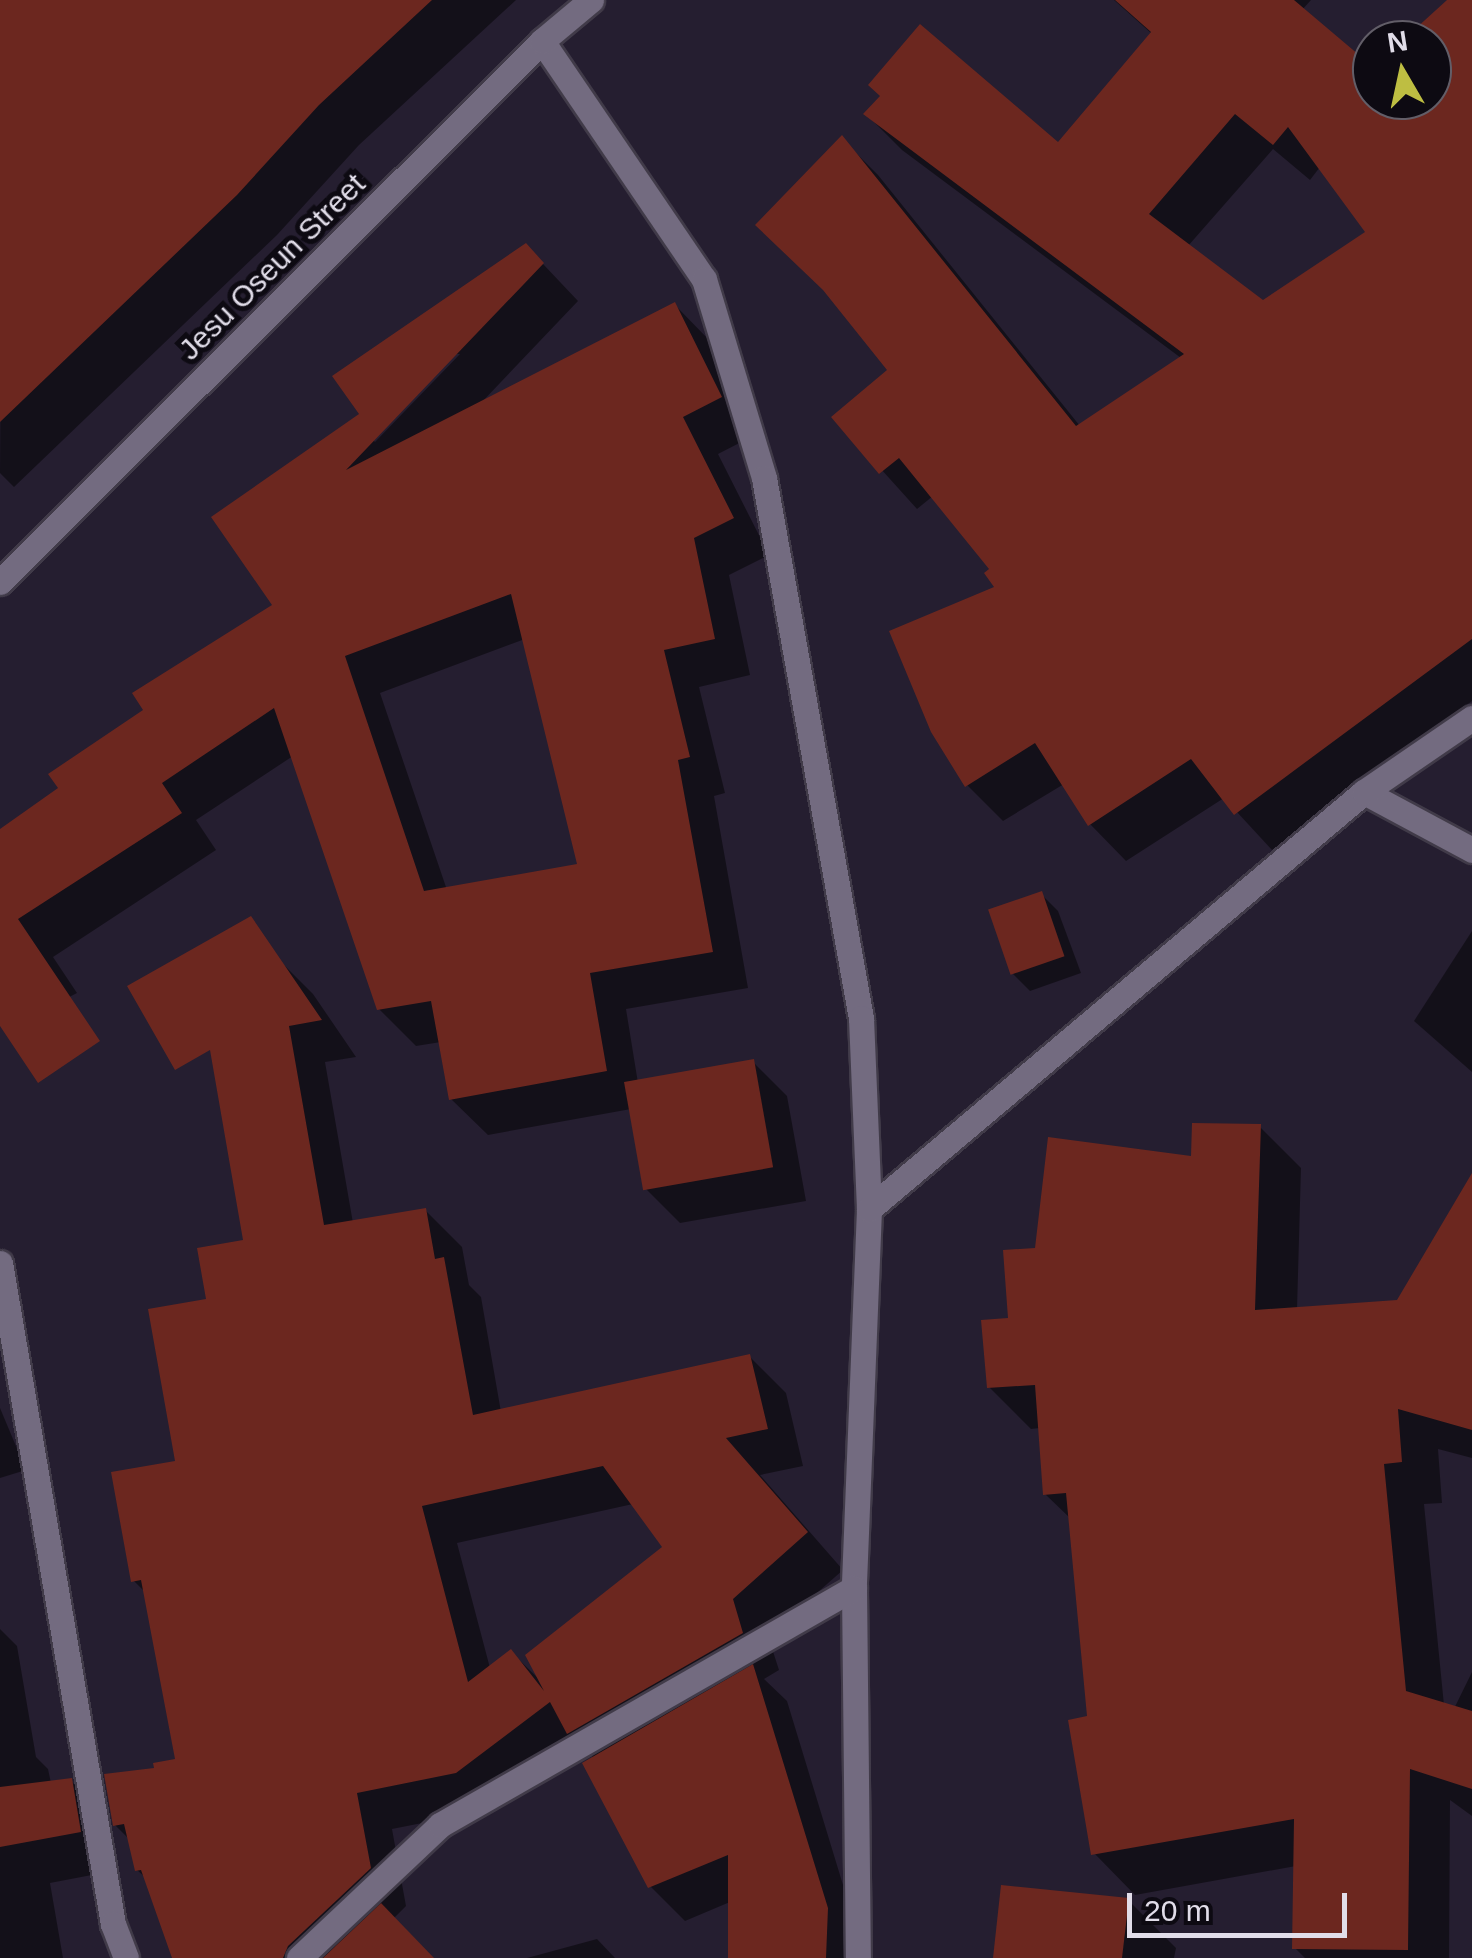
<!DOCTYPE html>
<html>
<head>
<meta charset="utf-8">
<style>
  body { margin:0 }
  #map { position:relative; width:1472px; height:1958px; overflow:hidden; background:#251e30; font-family:Arial,sans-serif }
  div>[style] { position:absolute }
  .shadow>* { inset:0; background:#0007 }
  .building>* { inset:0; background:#6c271f; transform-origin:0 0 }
  .roads { filter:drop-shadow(2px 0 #413b49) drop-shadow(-2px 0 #413b49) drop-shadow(0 2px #413b49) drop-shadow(0 -2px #413b49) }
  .minor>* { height:25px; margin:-12.5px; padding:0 12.5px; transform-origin:12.5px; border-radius:12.5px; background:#736b80 }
  .secondary>* { height:25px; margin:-12.5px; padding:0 12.5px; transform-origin:12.5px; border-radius:12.5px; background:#736b80 }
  span { translate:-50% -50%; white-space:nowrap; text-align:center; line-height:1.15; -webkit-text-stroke:10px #0d0a12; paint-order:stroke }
  .street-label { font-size:30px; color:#e1dde9 }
  .north { position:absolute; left:1352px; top:20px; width:100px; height:100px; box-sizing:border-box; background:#0d0a12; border:2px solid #625e68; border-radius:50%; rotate:351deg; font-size:28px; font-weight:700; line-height:40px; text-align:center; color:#e1dde9 }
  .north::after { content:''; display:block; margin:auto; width:35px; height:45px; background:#bebe42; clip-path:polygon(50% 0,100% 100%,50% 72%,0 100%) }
  .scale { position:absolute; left:1127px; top:1893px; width:220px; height:45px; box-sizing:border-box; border:5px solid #e1dde9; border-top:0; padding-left:12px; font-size:30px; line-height:35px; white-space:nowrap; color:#e1dde9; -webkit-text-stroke:8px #0d0a12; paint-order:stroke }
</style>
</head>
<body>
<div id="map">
  <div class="shadow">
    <i style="clip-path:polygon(3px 0,516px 0,359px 145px,277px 235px,14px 487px,0 473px)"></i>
    <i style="clip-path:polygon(evenodd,1114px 0,1311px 0,1302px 10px,1372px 70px,1372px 100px,1432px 100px,1432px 40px,1406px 40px,1451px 0,1472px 0,1472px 701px,1272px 850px,1224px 798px,1126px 861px,1090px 824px,1064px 784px,1003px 821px,967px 785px,997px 588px,993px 570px,933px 496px,917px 509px,834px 417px,890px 370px,842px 139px,878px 175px,1080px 426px,1181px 358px,902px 150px,866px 114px,1058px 145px,1152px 34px,1114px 0,1273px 149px,1310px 180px,1320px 167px,1369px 233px,1263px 303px,1188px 246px,1273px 149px)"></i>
    <i style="clip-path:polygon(evenodd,526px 246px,578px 301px,481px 403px,675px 305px,711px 342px,757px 434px,718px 454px,769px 555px,729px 575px,750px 675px,699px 687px,725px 793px,714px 796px,748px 988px,626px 1009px,638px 1083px,753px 1062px,787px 1096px,806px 1201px,680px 1223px,646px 1189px,631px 1109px,488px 1135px,451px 1099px,441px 1042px,416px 1046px,379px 1009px,293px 756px,196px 820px,216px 850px,53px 957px,77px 993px,23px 1021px,0 998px,0 832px,61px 788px,146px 710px,276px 606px,363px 415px,526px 246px,453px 354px,460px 354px,375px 442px,372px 439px,453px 354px,526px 246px,525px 639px,580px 866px,447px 890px,380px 693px,525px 639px)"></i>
    <i style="clip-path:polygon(1041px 894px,1058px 911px,1081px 973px,1030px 991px,1013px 974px)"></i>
    <i style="clip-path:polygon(1472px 931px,1472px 1072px,1414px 1021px)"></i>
    <i style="clip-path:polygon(evenodd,276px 957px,313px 994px,356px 1057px,325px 1062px,353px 1223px,425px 1210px,462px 1247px,469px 1285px,481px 1297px,501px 1412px,749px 1356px,786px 1393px,803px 1466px,760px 1475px,843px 1570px,768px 1636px,779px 1670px,764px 1679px,787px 1701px,861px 1944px,861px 1958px,730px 1958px,730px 1902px,685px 1921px,650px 1886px,594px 1758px,580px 1744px,493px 1809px,392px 1829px,406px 1906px,393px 1919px,432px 1958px,175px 1958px,147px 1879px,137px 1870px,130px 1840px,115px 1825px,157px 1770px,178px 1761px,147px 1594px,133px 1580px,178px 1463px,209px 1301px,246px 1242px,276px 957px,633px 1504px,665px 1548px,540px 1680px,511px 1652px,490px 1668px,457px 1543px,633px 1504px)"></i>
    <i style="clip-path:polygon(1260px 1127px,1301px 1168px,1297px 1310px,1398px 1302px,1472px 1177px,1472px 1458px,1438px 1449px,1442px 1503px,1424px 1504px,1446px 1725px,1472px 1672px,1472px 1816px,1450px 1800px,1449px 1958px,1305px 1958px,1295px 1948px,1296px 1866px,1135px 1895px,1094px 1853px,1090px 1718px,1071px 1519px,1045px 1494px,1040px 1428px,1031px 1429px,989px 1387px,1037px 1250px,1194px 1159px)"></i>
    <i style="clip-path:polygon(0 1408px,26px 1470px,0 1478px)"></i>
    <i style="clip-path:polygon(0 1629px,17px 1646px,36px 1757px,48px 1769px,51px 1783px,71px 1781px,109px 1820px,118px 1870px,50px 1883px,63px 1958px,0 1958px)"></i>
    <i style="clip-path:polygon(1128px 1900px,1176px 1948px,1174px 1958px,995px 1958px)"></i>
    <i style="clip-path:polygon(597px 1939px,615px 1958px,527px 1958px)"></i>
  </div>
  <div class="building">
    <i style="clip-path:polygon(0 0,432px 0,319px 105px,237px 195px,0 422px)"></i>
    <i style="clip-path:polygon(evenodd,1115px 0,1294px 0,1372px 66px,1372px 100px,1432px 100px,1432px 40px,1403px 40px,1447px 0,1472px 0,1472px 639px,1234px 815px,1191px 759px,1088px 826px,1035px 743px,965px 787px,931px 732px,889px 631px,994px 587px,984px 573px,989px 569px,899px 458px,879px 474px,831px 417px,887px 370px,823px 290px,755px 225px,842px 135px,1076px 426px,1184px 354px,863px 114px,880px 96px,868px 85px,920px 24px,1058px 142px,1151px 32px,1115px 0,1235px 114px,1273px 145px,1288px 127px,1365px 232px,1263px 300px,1149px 214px,1235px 114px)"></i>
    <i style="clip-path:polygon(evenodd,526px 243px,544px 263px,346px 470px,675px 302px,722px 397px,683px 417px,734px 518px,694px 538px,715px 639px,664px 650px,690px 757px,678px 760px,713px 952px,590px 973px,607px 1071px,449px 1100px,431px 1001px,377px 1010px,274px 708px,162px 783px,182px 813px,18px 919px,100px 1041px,38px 1083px,0 1026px,0 829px,58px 788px,48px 774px,143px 710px,132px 693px,272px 605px,211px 517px,359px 414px,332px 376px,526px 243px,511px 594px,577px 864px,424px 891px,345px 656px,511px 594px)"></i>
    <i style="left:1042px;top:891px;width:69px;height:57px;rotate:71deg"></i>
    <i style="clip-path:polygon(evenodd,251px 916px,322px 1020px,289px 1026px,324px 1225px,426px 1208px,435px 1259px,444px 1257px,473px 1415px,750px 1354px,768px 1429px,726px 1438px,808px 1532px,733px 1599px,743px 1633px,567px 1734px,550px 1702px,456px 1773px,357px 1793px,371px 1868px,288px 1946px,283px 1958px,172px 1958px,141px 1870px,135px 1871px,124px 1824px,113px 1826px,104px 1774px,154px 1768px,153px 1763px,175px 1759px,141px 1580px,131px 1582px,111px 1472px,175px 1461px,148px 1309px,206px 1299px,197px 1248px,243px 1240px,210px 1050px,175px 1070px,127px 986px,251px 916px,603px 1466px,662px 1547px,525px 1655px,544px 1691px,511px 1649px,468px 1682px,422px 1506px,603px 1466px)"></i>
    <i style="left:754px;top:1059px;width:110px;height:132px;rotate:80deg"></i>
    <i style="clip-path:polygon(1192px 1123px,1261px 1124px,1255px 1310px,1397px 1300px,1472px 1173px,1472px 1430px,1398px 1409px,1402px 1462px,1384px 1464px,1406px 1691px,1472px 1711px,1472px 1789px,1410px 1769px,1408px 1950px,1292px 1949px,1294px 1819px,1091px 1855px,1068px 1720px,1087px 1716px,1066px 1493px,1043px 1495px,1035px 1385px,987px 1388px,981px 1320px,1008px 1318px,1003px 1250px,1035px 1248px,1048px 1137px,1191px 1156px)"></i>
    <i style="clip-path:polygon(753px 1664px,828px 1908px,826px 1958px,728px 1958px,728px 1855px,648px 1888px,582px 1763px)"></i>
    <i style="clip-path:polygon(72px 1778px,81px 1832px,0 1847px,0 1787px)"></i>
    <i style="clip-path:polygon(1001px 1885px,1129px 1898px,1122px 1958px,993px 1958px)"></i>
    <i style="clip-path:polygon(381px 1903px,434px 1958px,323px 1958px)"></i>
  </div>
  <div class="roads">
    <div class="minor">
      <i style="left:542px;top:41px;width:288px;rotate:55.8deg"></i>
      <i style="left:704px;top:279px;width:208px;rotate:73.2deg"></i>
      <i style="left:764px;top:478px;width:549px;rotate:79.82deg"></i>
      <i style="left:861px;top:1018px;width:191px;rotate:87.6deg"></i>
      <i style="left:869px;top:1209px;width:379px;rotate:92.3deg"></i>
      <i style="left:854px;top:1588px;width:370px;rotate:89.4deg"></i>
      <i style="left:1364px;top:792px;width:123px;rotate:28.2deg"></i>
      <i style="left:869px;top:1209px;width:647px;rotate:-40.11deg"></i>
      <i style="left:1364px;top:792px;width:131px;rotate:-34.4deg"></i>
      <i style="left:0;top:1263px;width:671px;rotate:80.3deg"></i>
      <i style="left:113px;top:1924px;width:36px;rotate:69deg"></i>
      <i style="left:299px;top:1958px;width:194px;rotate:-43.3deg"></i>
      <i style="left:440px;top:1825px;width:477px;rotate:-29.8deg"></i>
    </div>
    <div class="secondary">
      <i style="left:0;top:582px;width:766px;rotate:-44.95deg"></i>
      <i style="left:542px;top:41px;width:64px;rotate:-39.9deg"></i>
    </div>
  </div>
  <div class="street-label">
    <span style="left:272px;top:267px;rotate:-45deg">Jesu Oseun Street</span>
  </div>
  <div class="north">N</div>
  <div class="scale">20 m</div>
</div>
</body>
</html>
